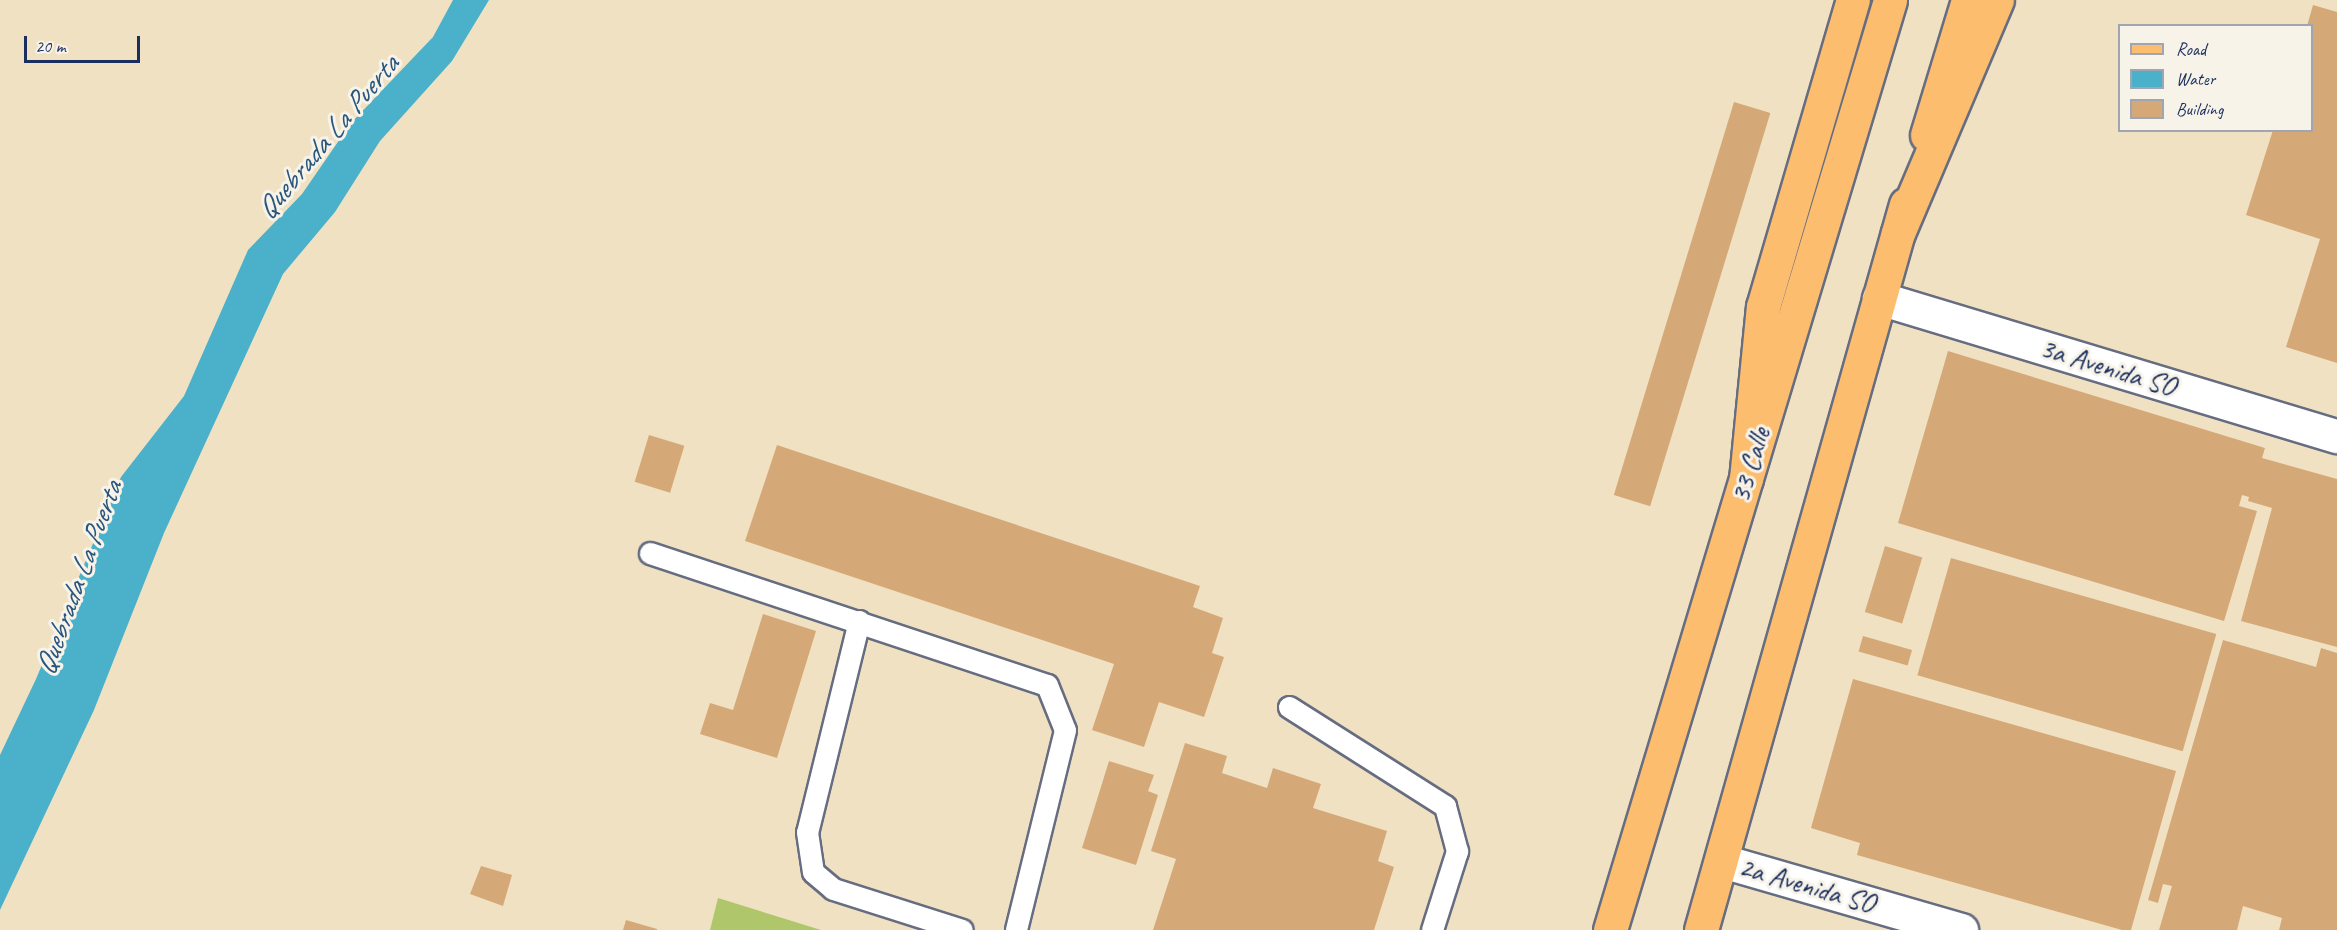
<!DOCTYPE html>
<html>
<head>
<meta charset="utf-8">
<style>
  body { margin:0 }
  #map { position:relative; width:2337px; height:930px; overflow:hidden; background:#f0e1c3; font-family:Caveat,sans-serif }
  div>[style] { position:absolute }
  .green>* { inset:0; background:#b0c66b }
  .water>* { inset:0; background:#4bb1ca }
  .building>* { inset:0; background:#d5a977; transform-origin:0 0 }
  .roads { filter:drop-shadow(2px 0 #666d81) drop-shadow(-2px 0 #666d81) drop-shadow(0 2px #666d81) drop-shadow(0 -2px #666d81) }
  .lane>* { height:21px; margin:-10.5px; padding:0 10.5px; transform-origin:10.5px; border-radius:10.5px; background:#fff }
  .street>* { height:33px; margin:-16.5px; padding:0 16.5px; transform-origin:16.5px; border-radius:16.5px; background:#fff }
  .primary>* { height:33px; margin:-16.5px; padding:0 16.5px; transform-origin:16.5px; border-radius:16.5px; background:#fcbd6f }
  .highway>* { height:33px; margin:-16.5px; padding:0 16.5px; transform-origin:16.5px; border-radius:16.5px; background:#fcbd6f }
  span { translate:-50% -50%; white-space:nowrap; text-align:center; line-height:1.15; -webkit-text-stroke:6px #f7f3e8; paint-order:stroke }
  .street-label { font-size:28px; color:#1b2f5e }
  .water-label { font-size:30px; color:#29567e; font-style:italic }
  .legend { position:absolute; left:2118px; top:24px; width:195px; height:108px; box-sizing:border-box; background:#f7f3e8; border:2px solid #9fa5b1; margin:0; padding:8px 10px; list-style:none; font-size:18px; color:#1b2f5e }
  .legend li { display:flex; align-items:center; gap:12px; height:30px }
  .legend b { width:30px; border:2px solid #9fa5b1 }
  .scale { position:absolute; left:24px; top:36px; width:116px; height:27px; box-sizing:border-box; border:3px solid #1b2f5e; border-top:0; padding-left:8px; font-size:18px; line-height:21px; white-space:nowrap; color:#1b2f5e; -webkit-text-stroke:4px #f7f3e8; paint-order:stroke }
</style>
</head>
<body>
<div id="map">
  <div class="green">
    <i style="clip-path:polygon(718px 898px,821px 930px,710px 930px)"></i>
  </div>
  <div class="water">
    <i style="clip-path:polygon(453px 0,489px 0,452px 61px,380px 141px,335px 212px,283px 274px,164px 533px,94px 710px,0 910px,0 755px,36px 679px,121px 477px,184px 396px,248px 250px,302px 194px,351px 123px,433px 37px)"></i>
  </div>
  <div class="building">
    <i style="clip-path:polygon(2313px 5px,2337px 12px,2337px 363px,2286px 347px,2320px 239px,2246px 215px,2273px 130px,2312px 130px,2312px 26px,2307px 26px)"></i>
    <i style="left:1734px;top:102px;width:38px;height:411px;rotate:17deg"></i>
    <i style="clip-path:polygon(1948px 351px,2265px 448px,2262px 458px,2337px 479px,2337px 647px,2241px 621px,2272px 508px,2248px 501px,2249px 497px,2242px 495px,2239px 506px,2257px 511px,2224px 621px,1898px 523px)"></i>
    <i style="left:649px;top:435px;width:37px;height:49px;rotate:17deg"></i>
    <i style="clip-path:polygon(777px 445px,1200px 586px,1193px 607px,1223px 618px,1212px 653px,1224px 657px,1204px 717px,1159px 702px,1144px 747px,1092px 730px,1114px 664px,745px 541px)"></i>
    <i style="left:1885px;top:546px;width:39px;height:69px;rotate:17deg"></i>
    <i style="left:1951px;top:558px;width:276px;height:122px;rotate:16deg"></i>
    <i style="clip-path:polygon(763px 614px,816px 631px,777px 758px,700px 734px,710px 703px,733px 710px)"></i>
    <i style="left:1863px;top:636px;width:51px;height:16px;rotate:16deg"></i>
    <i style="clip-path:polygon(2223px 640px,2316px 667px,2321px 648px,2337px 653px,2337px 930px,2279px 930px,2282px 918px,2243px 906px,2237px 930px,2159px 930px,2172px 886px,2163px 884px,2158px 903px,2148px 900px)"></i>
    <i style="clip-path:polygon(1853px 679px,2176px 771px,2131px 930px,2122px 930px,1857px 855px,1860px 843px,1811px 828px)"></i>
    <i style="clip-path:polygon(1185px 743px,1227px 756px,1222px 773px,1267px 788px,1273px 768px,1321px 784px,1313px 808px,1387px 831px,1378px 861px,1394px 867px,1374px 930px,1153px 930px,1176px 859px,1151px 851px)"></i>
    <i style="clip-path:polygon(1109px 761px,1154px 775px,1148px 791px,1158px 795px,1136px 865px,1082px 848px)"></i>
    <i style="clip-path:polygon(481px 866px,512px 875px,503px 906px,470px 894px)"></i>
    <i style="clip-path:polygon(626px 920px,657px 929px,657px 930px,623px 930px)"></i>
  </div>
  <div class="roads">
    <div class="lane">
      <i style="left:650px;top:553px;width:418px;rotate:18.4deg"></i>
      <i style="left:1047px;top:685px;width:48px;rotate:68.2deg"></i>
      <i style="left:1065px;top:730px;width:206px;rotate:103.8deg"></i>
      <i style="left:859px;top:621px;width:217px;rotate:103.8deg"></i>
      <i style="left:807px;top:832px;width:40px;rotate:81.5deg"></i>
      <i style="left:813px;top:872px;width:26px;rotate:40deg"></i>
      <i style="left:833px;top:889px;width:135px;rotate:17.6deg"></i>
      <i style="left:1289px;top:707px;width:185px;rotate:32.4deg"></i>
      <i style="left:1445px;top:806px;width:47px;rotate:75.1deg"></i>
      <i style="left:1457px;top:851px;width:83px;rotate:107.6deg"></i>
    </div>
    <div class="street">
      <i style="left:1879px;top:298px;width:478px;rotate:16.8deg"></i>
      <i style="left:1722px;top:861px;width:249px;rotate:16.1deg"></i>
    </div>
    <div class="primary">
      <i style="left:1927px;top:135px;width:141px;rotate:-73.1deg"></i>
      <i style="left:1610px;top:930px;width:971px;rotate:-73.24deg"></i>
      <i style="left:1701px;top:930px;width:754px;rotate:-74.23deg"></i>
    </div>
    <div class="highway">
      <i style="left:1898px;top:233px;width:253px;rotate:-67deg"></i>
      <i style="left:1746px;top:479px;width:173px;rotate:-84.4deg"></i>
      <i style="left:1763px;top:307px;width:320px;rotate:-73.7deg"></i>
    </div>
  </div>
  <div class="street-label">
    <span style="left:2108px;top:367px;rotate:17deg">3a Avenida SO</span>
    <span style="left:1750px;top:465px;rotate:-73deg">33 Calle</span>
    <span style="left:1807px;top:885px;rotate:16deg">2a Avenida SO</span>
  </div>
  <div class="water-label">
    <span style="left:327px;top:137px;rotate:-50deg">Quebrada La Puerta</span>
    <span style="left:78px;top:578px;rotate:-70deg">Quebrada La Puerta</span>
  </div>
  <ul class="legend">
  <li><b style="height:8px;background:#fcbd6f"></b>Road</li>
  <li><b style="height:16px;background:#4bb1ca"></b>Water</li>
  <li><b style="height:16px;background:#d5a977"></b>Building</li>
  </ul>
  <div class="scale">20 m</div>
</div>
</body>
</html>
